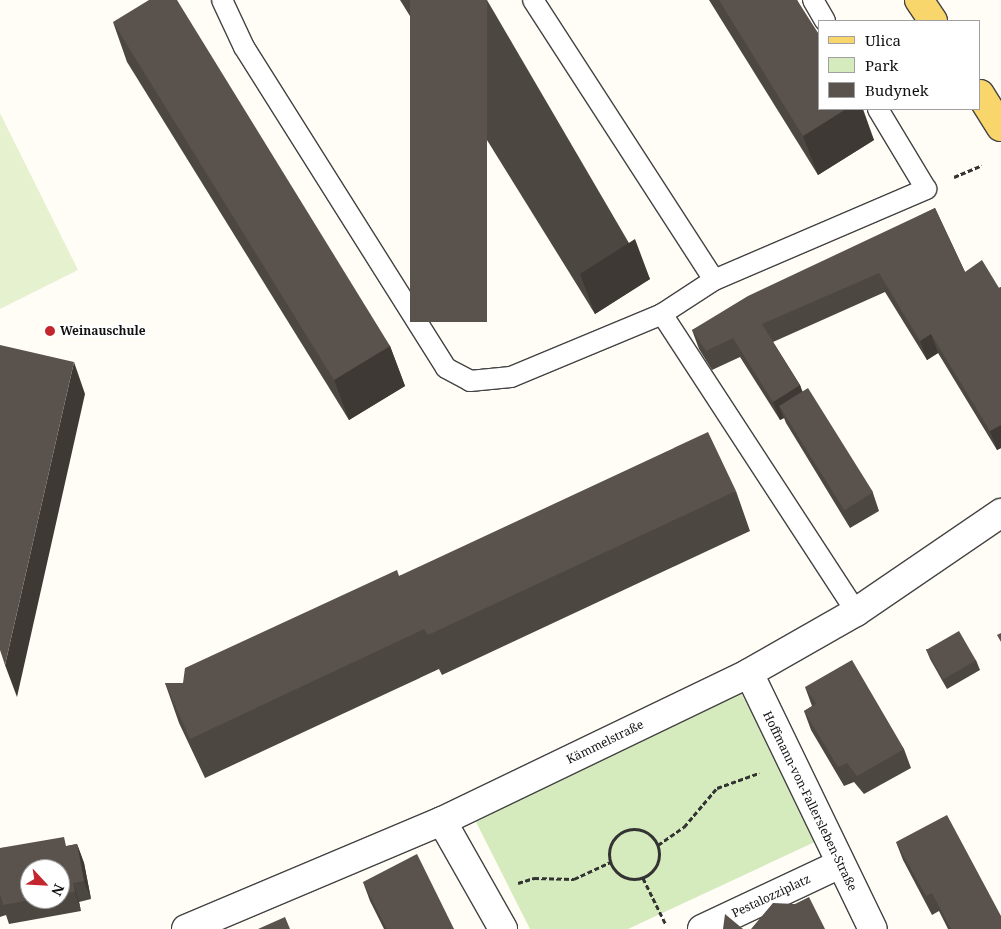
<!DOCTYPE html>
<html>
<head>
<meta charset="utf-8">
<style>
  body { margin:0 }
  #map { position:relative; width:1001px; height:929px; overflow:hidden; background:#fffdf5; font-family:"Noto Serif",serif }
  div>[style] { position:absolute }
  .green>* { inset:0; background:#d5ebbd }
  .pitch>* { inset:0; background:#e6f2cf }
  .path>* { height:3px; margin-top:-1.5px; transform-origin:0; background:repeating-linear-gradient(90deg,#333 0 5px,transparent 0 7.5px) }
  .path>.ring { margin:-1.5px; padding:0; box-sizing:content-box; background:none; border:3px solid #333; border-radius:50% }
  .roads { filter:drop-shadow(1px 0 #444) drop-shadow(-1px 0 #444) drop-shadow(0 1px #444) drop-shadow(0 -1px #444) }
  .service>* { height:20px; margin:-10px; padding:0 10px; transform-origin:10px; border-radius:10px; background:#fff }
  .minor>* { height:28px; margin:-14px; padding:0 14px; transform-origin:14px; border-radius:14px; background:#fff }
  .primary>* { height:28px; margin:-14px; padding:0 14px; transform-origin:14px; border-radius:14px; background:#f9d66b }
  .wall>* { inset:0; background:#4d4742 }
  .shaded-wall>* { inset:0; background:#3f3936 }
  .building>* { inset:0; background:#5a524d; transform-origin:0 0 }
  .dots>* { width:14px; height:14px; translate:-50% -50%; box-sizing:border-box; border:2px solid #fff; border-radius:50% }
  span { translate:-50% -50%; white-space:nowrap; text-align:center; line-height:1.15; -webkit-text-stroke:5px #fff; paint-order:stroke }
  .poi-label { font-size:12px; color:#111; font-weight:700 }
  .left { translate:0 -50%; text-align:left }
  .street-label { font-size:12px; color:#111 }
  .legend { position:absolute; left:818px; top:20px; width:162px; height:90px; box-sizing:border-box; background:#fff; border:1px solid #a0a0a0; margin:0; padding:6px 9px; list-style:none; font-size:15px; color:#111 }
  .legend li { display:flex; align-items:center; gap:10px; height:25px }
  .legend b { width:25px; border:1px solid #a0a0a0 }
  .north { position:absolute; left:20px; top:859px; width:50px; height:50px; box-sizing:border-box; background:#fff; border:1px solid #a0a0a0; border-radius:50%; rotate:115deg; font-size:14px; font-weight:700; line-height:20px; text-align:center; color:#111 }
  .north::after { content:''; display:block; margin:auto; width:18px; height:22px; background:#c4262e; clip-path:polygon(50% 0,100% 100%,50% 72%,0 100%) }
</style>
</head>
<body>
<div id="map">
  <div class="green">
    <i style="clip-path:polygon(739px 689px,819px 840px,628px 929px,530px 929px,476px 822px)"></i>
  </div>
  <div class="pitch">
    <i style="clip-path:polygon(0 113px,78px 270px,0 309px)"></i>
  </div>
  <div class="path">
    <i style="left:954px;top:177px;width:30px;rotate:-23deg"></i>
    <i class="ring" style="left:609px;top:829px;width:47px;height:47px"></i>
    <i style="left:658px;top:845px;width:32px;rotate:-35deg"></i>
    <i style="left:684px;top:827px;width:51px;rotate:-49.8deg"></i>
    <i style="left:717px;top:788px;width:45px;rotate:-19.7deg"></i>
    <i style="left:643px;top:878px;width:52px;rotate:63.9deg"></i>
    <i style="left:518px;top:883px;width:17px;rotate:-17deg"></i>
    <i style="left:534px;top:878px;width:40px;rotate:1.4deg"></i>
    <i style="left:574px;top:879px;width:40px;rotate:-25deg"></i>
  </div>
  <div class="roads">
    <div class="service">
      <i style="left:222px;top:0;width:52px;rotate:64.9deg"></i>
      <i style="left:244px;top:47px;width:379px;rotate:57.8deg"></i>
      <i style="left:446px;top:368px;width:27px;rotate:28deg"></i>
      <i style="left:470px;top:381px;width:41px;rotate:-5.6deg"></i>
      <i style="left:511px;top:377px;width:164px;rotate:-22.6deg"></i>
      <i style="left:662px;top:314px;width:62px;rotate:-33.2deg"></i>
      <i style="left:714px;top:280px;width:231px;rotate:-23.2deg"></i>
      <i style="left:926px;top:189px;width:93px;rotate:-121deg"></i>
      <i style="left:533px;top:0;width:333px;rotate:57.1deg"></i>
      <i style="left:813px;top:0;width:24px;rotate:60deg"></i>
      <i style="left:662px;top:314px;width:356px;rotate:56.9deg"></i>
    </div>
    <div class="minor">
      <i style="left:749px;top:673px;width:284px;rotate:64.2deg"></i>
      <i style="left:442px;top:821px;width:124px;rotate:60.5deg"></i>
      <i style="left:186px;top:929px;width:278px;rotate:-22.9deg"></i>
      <i style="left:442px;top:821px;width:341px;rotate:-25.7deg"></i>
      <i style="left:749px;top:673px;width:123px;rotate:-29.7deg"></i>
      <i style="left:856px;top:612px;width:176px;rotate:-34.3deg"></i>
      <i style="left:702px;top:929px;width:153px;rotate:-25.2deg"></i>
    </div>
    <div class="primary">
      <i style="left:919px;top:0;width:25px;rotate:56deg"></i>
      <i style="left:980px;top:94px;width:39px;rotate:58deg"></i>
    </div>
  </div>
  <div class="wall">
    <i style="clip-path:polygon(400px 0,487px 0,650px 279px,595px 314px)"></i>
    <i style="clip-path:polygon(709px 0,797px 0,874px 140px,818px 175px)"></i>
    <i style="clip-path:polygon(113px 22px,390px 346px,405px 386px,349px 420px,127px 62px)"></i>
    <i style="clip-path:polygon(935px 208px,965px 272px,999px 288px,1001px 287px,1001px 448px,997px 450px,938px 353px,927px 360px,885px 292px,773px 342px,800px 385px,802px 392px,873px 493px,879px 511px,850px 528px,786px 423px,784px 418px,780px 420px,740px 357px,712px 370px,699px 349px,692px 330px)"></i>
    <i style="clip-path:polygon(736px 491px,750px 531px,442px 675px,439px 669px,205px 778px,179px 723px,165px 683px,183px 683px,399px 576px)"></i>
    <i style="clip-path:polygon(926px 649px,976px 660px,980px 670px,947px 689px,930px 659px)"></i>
    <i style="clip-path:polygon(805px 687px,904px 749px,911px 768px,864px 794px,854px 782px,844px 786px,811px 730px,804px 711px,812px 706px)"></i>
    <i style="clip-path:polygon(896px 842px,1001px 929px,948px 929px,939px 911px,932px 915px,903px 860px)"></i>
    <i style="clip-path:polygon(evenodd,77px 844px,84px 863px,91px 899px,79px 902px,81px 911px,9px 924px,6px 915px,0 917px,0 848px,67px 846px,77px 844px,60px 869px,60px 899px,30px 899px,60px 869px)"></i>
    <i style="clip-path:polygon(363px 882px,454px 929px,384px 929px,370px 901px)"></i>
  </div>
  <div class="shaded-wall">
    <i style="clip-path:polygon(846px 109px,863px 109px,874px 140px,818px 175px,803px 136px)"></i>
    <i style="clip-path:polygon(635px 239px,650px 279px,595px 314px,580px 274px)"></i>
    <i style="clip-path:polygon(931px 334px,938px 353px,927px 360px,920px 341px)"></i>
    <i style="clip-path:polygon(390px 346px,405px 386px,349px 420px,334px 380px)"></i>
    <i style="clip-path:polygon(74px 362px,85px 394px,17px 697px,5px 665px)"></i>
    <i style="clip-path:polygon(800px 385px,807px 403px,779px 406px,784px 418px,780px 420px,773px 402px)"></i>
    <i style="clip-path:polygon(1001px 425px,1001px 448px,997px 450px,990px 431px)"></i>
    <i style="clip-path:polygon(77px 844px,84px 863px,91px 899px,84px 881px)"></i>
    <i style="clip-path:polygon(73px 883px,79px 902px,81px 911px,75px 892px)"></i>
  </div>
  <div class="building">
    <i style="clip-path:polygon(149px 0,177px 0,390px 346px,334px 380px,113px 22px)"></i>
    <i style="left:410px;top:0;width:77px;height:322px"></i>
    <i style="clip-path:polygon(719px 0,797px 0,820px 36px,820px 109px,846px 109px,803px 136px)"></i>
    <i style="clip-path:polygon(935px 208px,965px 272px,982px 260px,999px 288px,1001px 287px,1001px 425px,990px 431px,931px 334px,920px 341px,879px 273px,762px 324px,800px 385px,773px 402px,733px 338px,706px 351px,692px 330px,748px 296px)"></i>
    <i style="clip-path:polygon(0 345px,74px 362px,5px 665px,0 650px)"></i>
    <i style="left:808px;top:388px;width:123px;height:34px;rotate:58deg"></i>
    <i style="clip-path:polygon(708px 432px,736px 491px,428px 635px,424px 629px,190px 739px,165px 683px,183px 683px,185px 668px,397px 570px,399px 576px)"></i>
    <i style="left:959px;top:631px;width:34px;height:38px;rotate:60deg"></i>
    <i style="clip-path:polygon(1001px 633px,1001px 642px,997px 635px)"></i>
    <i style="clip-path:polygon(852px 660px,904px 749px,857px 776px,847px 763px,838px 767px,804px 711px,816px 704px,805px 687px)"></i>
    <i style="clip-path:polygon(947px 815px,1001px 916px,1001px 929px,951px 929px,932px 893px,926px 896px,896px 842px)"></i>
    <i style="clip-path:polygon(64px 837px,66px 846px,77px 844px,84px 881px,73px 883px,75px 892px,60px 894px,60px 869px,30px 869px,30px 899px,35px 899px,3px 905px,1px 896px,0 897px,0 848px)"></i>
    <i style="clip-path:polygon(417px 854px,454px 929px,387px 929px,363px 882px)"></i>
    <i style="clip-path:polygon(809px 897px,825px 929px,751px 929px,773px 903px,795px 904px)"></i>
    <i style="clip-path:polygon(725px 914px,743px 929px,723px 929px)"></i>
    <i style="clip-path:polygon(285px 917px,290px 929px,258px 929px)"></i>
  </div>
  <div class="dots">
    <i style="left:50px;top:331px;background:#c4262e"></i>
  </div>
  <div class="poi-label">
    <span class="left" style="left:60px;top:331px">Weinauschule</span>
  </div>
  <div class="street-label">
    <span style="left:605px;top:742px;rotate:-26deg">Kämmelstraße</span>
    <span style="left:810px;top:801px;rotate:64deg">Hoffmann-von-Fallersleben-Straße</span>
    <span style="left:771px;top:896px;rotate:-25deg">Pestalozziplatz</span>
  </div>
  <ul class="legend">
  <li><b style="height:6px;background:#f9d66b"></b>Ulica</li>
  <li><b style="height:14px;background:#d5ebbd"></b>Park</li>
  <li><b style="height:14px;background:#5a524d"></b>Budynek</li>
  </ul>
  <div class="north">N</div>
</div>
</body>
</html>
